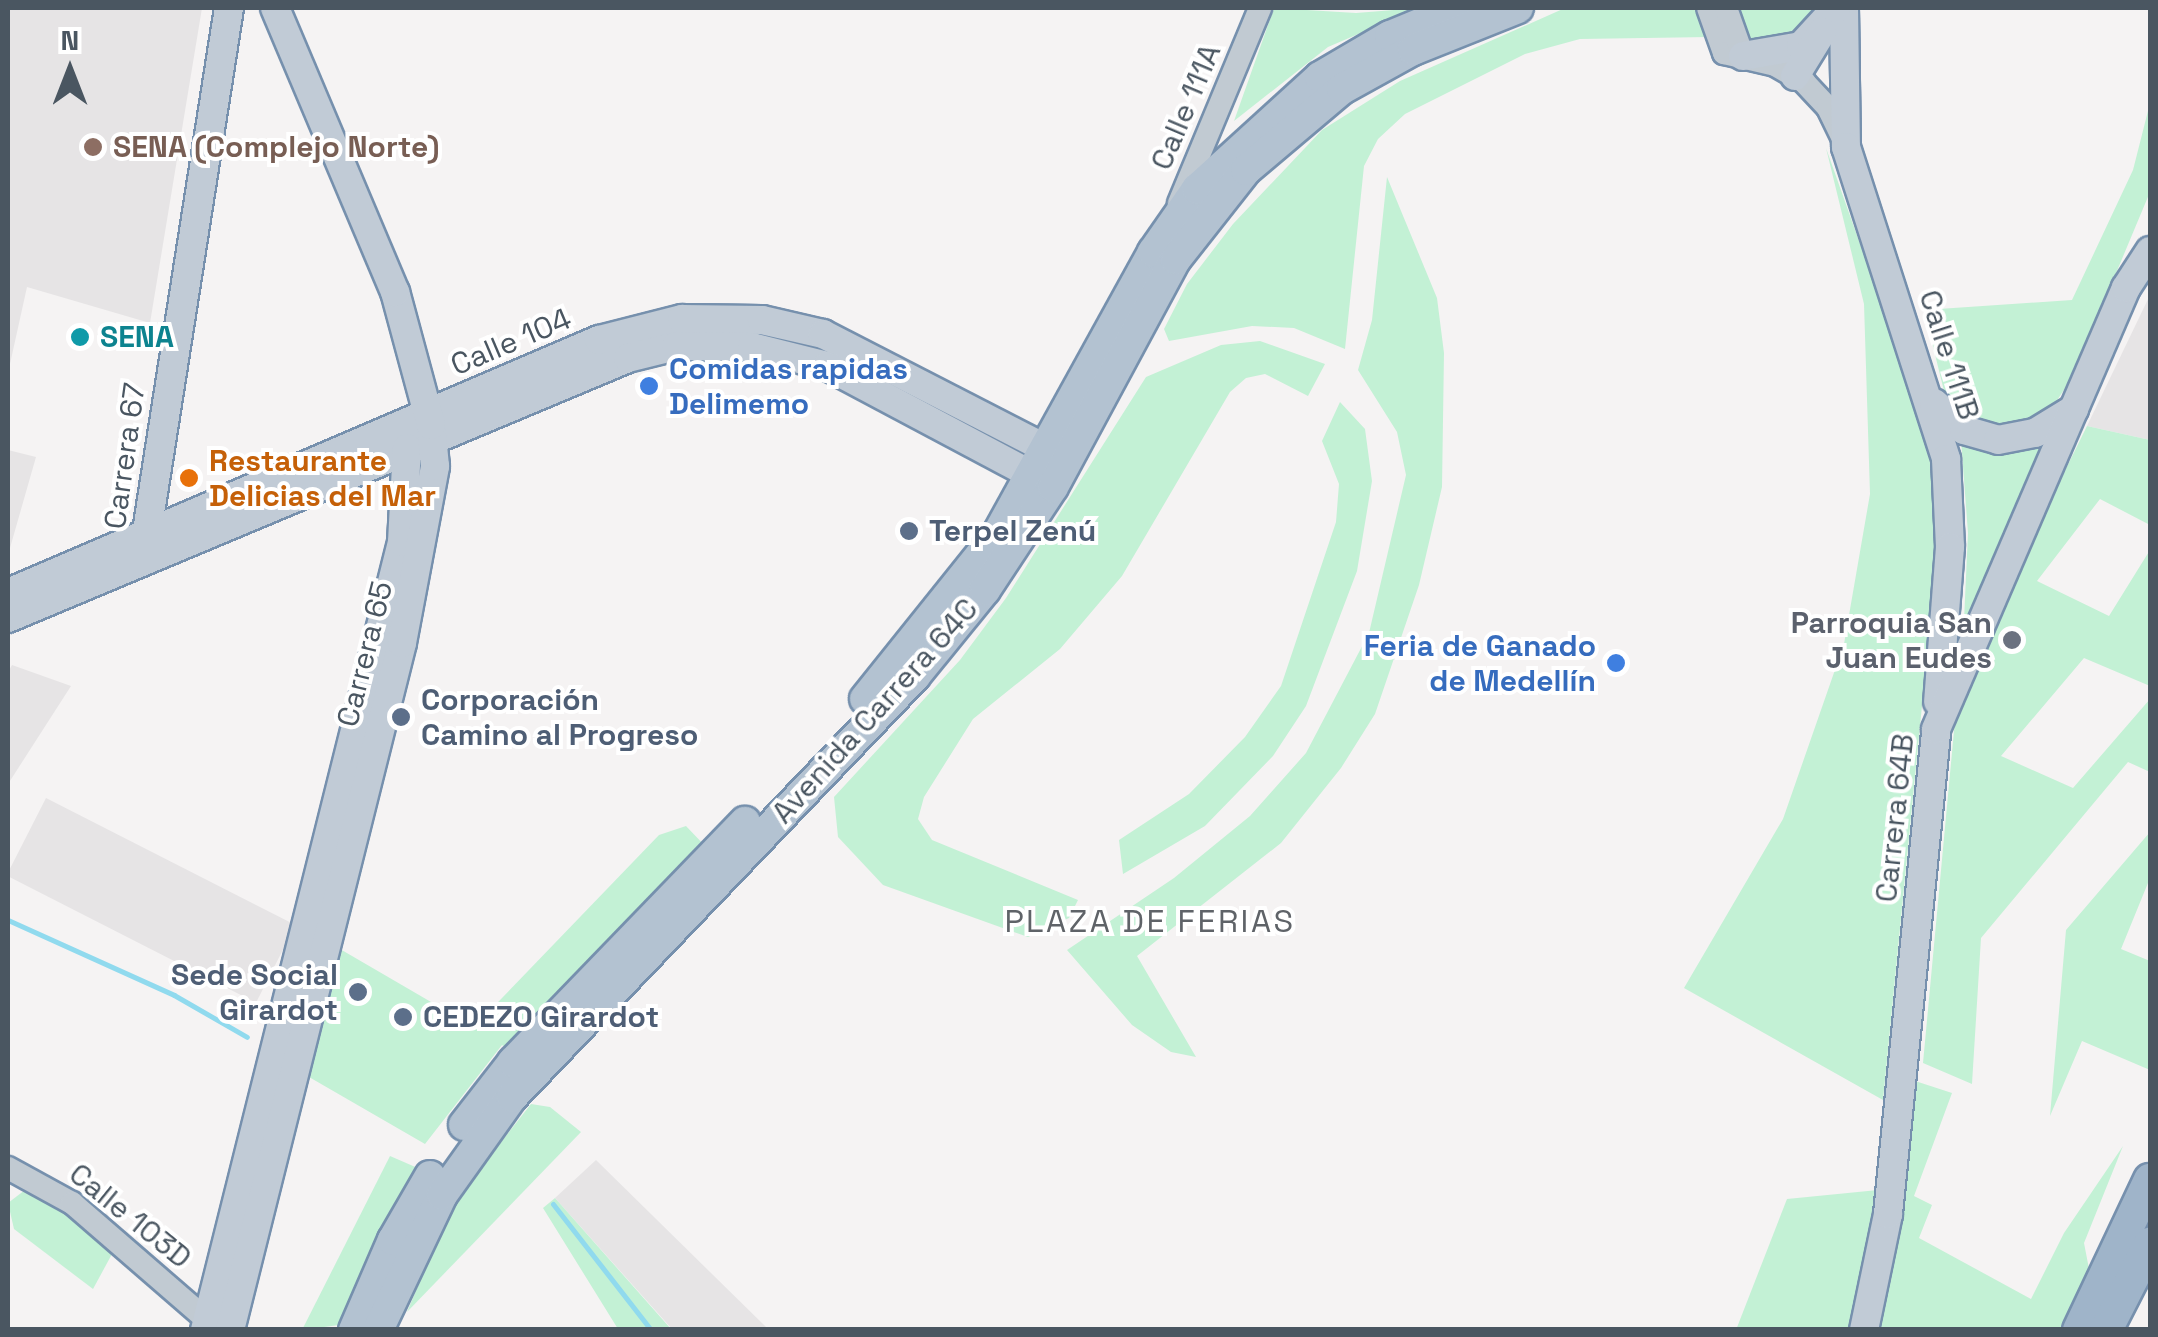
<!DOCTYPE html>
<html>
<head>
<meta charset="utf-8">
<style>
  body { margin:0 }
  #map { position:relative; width:2158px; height:1337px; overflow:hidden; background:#f5f3f3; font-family:"Space Grotesk",sans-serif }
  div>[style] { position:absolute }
  .education>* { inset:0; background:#e6e4e5; transform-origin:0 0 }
  .green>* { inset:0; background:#c3f1d5 }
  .stream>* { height:5px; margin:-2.5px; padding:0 2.5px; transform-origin:2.5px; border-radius:2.5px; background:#90daee }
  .roads { filter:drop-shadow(2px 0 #7690ad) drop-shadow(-2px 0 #7690ad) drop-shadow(0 2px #7690ad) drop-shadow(0 -2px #7690ad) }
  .tertiary>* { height:22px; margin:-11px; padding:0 11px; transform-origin:11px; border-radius:11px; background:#c1cad2 }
  .secondary>* { height:28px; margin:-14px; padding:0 14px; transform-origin:14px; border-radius:14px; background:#c1cbd6 }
  .primary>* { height:30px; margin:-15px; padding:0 15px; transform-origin:15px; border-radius:15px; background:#b3c2d1 }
  .trunk>* { height:32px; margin:-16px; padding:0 16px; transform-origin:16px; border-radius:16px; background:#9fb4c9 }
  .dots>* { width:28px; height:28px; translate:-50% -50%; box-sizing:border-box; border:5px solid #fff; border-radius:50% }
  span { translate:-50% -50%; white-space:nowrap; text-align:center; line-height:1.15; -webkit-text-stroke:8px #fff; paint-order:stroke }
  .street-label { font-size:30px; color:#4a5661 }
  .education-label { font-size:30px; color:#785e54; font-weight:700 }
  .left { translate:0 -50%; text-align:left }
  .culture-label { font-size:30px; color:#0d838f; font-weight:700 }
  .shop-label { font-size:30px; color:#366cbe; font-weight:700 }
  .right { translate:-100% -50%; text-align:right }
  .food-label { font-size:30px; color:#c56008; font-weight:700 }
  .service-label { font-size:30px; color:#4e5e75; font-weight:700 }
  .worship-label { font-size:30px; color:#5b616d; font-weight:700 }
  .neighbourhood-label { font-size:32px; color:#5f6368; letter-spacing:2.5px }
  .frame { position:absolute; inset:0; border:10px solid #4a5661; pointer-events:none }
  .north { position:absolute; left:20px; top:20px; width:100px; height:100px; -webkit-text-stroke:8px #fff; paint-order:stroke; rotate:0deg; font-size:28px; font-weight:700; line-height:40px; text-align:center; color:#4a5661 }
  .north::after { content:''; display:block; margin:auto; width:35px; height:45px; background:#4a5661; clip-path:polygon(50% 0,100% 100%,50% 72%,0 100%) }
</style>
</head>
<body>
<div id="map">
  <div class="education">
    <i style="clip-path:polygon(8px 8px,202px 8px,150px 323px,27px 287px,8px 373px)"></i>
    <i style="clip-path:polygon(2150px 295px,2150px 440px,2087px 426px)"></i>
    <i style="clip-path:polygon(8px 450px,36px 457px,8px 555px)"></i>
    <i style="clip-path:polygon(12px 665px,71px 686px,8px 784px,8px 672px)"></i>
    <i style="left:46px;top:798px;width:280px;height:87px;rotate:27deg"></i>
    <i style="clip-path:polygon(596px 1160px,768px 1329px,672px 1329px,555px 1198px)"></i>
  </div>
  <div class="green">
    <i style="clip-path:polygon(1274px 8px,1356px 13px,1419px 8px,1328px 47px,1234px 121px)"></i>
    <i style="clip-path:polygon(1565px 8px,1698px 8px,1709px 37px,1580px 39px,1525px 54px,1405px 114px,1378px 139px,1364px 166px,1345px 349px,1294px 328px,1252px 326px,1169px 341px,1164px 329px,1187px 284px,1233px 224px,1322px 130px,1400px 81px)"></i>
    <i style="clip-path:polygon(1733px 8px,1825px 8px,1788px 34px,1749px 50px)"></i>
    <i style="clip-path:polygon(2150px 103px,2150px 192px,2073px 376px,2054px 405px,2024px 423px,1988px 425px,1960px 413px,1945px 395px,1924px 310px,2072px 300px,2133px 170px)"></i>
    <i style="clip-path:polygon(1826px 148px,1931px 444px,1938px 544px,1883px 1100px,1684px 988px,1783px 819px,1844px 644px,1870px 494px,1864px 304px)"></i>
    <i style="clip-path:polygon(1387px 177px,1437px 298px,1444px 353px,1442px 487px,1419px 585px,1375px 714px,1341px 768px,1281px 843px,1137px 956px,1196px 1057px,1171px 1052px,1132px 1025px,1067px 950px,1174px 878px,1250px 816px,1306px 753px,1369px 633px,1406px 475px,1397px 432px,1358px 370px,1372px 320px)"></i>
    <i style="clip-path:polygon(1260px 341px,1325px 364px,1308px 396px,1265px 374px,1246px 378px,1230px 392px,1122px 576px,1060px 649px,973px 719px,924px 797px,918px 819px,932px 840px,1078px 900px,1069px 918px,1028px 937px,883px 885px,838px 837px,834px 797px,960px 660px,1006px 598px,1146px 377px,1221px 345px)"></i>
    <i style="clip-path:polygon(1340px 402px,1365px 429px,1372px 481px,1357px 571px,1306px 706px,1273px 756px,1205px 826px,1123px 874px,1119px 840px,1189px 794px,1245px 737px,1281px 686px,1336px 522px,1339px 484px,1322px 441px)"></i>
    <i style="clip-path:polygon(2087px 426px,2150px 440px,2150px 525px,2100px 499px,2037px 581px,2109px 616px,2150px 550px,2150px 686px,2084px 658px,2001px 756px,2073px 788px,2150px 699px,2150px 772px,2128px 762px,1981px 938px,1972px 1084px,1923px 1063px,1958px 688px)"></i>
    <i style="clip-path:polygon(2048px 439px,1963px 642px,1968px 533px,1961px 440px,2003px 451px)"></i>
    <i style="clip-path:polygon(686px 826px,706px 847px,510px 1050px,502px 1045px,425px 1144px,309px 1077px,340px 949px,474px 1027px,659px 835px)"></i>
    <i style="clip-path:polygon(2150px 832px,2150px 878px,2121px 949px,2150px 961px,2150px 1070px,2082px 1041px,2050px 1116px,2066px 930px)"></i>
    <i style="clip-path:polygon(1909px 1079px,1952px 1093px,1914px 1196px,1932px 1205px,1919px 1238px,2031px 1299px,2064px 1233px,2123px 1146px,2084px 1243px,2091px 1279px,2060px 1329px,1872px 1330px)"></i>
    <i style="clip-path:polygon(531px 1104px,550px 1107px,581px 1132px,407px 1312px,453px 1203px)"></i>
    <i style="clip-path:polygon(390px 1156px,420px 1169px,339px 1325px,302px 1330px)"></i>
    <i style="clip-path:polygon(25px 1190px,64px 1211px,112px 1254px,93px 1289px,14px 1229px,8px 1203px)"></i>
    <i style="clip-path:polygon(1878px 1190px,1875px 1239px,1851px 1329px,1736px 1330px,1787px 1199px)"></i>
    <i style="clip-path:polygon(555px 1198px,671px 1329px,672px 1329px,618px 1329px,543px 1208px)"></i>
  </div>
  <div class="stream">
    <i style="left:8px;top:920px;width:182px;rotate:24.3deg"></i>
    <i style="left:174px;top:995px;width:84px;rotate:29.9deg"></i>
    <i style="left:553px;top:1204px;width:160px;rotate:52.1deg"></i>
  </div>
  <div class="roads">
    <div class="tertiary">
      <i style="left:1708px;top:8px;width:48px;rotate:70.4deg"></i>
      <i style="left:1724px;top:53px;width:52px;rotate:13.2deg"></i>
      <i style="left:1775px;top:65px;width:34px;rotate:30deg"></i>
      <i style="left:1804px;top:82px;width:35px;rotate:47deg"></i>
      <i style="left:1828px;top:108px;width:37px;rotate:64deg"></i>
      <i style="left:1726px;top:8px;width:51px;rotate:70.5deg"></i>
      <i style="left:1179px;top:203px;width:211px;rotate:-67.4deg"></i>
      <i style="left:8px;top:1168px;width:73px;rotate:28.7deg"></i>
      <i style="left:72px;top:1203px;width:180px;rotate:40.9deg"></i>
    </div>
    <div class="secondary">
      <i style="left:1844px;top:8px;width:139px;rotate:89.2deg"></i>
      <i style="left:1846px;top:147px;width:328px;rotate:72.2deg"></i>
      <i style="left:1946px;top:459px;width:88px;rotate:87.4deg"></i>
      <i style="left:1950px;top:547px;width:155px;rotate:94.4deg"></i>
      <i style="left:1743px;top:56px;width:59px;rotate:-9.8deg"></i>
      <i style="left:1801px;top:46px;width:52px;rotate:-47.4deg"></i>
      <i style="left:1795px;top:76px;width:52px;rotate:-58.5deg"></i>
      <i style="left:1934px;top:403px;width:40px;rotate:42deg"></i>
      <i style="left:1964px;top:430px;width:35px;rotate:16deg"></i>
      <i style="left:1998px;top:440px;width:38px;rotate:-11deg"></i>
      <i style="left:2035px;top:433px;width:46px;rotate:-31.6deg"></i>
      <i style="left:145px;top:544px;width:543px;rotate:-81.09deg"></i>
      <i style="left:8px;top:593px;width:643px;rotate:-23.18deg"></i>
      <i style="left:599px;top:340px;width:86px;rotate:-14.2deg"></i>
      <i style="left:682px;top:319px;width:80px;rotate:0.7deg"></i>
      <i style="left:762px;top:320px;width:63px;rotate:12.9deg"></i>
      <i style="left:823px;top:334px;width:252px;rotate:27.2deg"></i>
      <i style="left:8px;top:618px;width:672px;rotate:-22.75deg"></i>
      <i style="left:628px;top:358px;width:49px;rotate:-14deg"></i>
      <i style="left:676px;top:346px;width:76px;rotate:0.8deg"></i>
      <i style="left:752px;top:347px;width:77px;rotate:14.2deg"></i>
      <i style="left:827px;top:366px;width:232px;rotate:28deg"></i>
      <i style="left:205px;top:1330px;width:812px;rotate:-75.96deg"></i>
      <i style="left:402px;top:542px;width:94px;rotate:-87deg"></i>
      <i style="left:230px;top:1330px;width:708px;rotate:-75.94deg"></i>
      <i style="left:402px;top:643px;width:180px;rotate:-79.4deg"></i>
      <i style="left:435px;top:466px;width:41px;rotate:-95.6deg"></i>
      <i style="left:431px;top:425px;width:138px;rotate:-105.1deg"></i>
      <i style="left:395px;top:292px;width:308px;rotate:-112.9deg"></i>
      <i style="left:1864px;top:1330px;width:118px;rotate:-78.3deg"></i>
      <i style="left:1888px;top:1214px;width:487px;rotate:-84.3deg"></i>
      <i style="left:1936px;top:729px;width:480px;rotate:-66.7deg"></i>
      <i style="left:2126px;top:288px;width:44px;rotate:-57deg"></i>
    </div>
    <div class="primary">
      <i style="left:865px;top:699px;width:213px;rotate:-51.3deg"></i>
      <i style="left:998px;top:533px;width:321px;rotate:-61.1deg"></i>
      <i style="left:1153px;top:252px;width:77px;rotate:-55.1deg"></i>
      <i style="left:1197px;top:189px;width:166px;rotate:-42.3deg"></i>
      <i style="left:1320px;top:77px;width:81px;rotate:-30.4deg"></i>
      <i style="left:1390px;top:36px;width:74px;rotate:-22.4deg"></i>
      <i style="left:464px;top:1125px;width:80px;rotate:-52.1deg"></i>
      <i style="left:513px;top:1062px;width:334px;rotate:-46deg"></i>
      <i style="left:354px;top:1330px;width:98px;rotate:-66.6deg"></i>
      <i style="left:393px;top:1240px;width:74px;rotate:-60deg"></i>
      <i style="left:378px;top:1330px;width:149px;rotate:-64.6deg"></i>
      <i style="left:442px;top:1195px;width:120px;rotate:-54.5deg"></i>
      <i style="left:512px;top:1097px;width:583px;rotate:-46.25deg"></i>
      <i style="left:915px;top:676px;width:111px;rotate:-50.9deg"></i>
      <i style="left:985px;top:590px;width:123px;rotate:-56.6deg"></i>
      <i style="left:1053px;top:487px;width:259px;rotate:-61.7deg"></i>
      <i style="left:1176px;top:259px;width:113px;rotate:-51.8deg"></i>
      <i style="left:1246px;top:170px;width:126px;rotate:-40.2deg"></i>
      <i style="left:1342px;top:89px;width:81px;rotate:-28.8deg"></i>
      <i style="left:1413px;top:50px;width:113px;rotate:-21.8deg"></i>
    </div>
    <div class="trunk">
      <i style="left:2079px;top:1330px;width:166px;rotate:-64.7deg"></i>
      <i style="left:2106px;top:1330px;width:97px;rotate:-62.9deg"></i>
    </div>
  </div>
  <div class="dots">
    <i style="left:93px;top:147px;background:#8d6e63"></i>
    <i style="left:80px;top:337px;background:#0f9aa8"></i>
    <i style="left:649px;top:386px;background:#3f7fe0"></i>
    <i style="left:189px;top:478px;background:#e8710a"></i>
    <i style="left:909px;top:531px;background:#5c6f8a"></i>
    <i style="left:2012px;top:640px;background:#6b7280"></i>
    <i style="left:1616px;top:663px;background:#3f7fe0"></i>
    <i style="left:401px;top:717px;background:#5c6f8a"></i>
    <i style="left:358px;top:992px;background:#5c6f8a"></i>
    <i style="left:403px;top:1017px;background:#5c6f8a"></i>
  </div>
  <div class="street-label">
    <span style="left:1186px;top:107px;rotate:-67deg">Calle 111A</span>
    <span style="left:511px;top:342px;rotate:-23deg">Calle 104</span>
    <span style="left:1949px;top:355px;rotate:72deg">Calle 111B</span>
    <span style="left:125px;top:456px;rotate:-82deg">Carrera 67</span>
    <span style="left:365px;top:654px;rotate:-76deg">Carrera 65</span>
    <span style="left:875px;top:711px;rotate:-48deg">Avenida Carrera 64C</span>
    <span style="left:1895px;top:818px;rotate:-84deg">Carrera 64B</span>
    <span style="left:130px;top:1216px;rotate:39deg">Calle 103D</span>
  </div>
  <div class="education-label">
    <span class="left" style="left:113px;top:147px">SENA (Complejo Norte)</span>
  </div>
  <div class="culture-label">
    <span class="left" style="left:100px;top:337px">SENA</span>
  </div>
  <div class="shop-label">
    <span class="left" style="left:669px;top:386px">Comidas rapidas<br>Delimemo</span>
    <span class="right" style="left:1596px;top:663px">Feria de Ganado<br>de Medellín</span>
  </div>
  <div class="food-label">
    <span class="left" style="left:209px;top:478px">Restaurante<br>Delicias del Mar</span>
  </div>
  <div class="service-label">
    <span class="left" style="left:929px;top:531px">Terpel Zenú</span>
    <span class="left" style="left:421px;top:717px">Corporación<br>Camino al Progreso</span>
    <span class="right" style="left:338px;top:992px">Sede Social<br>Girardot</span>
    <span class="left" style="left:423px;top:1017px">CEDEZO Girardot</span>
  </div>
  <div class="worship-label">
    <span class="right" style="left:1992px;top:640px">Parroquia San<br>Juan Eudes</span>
  </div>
  <div class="neighbourhood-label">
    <span style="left:1150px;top:921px">PLAZA DE FERIAS</span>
  </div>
  <div class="frame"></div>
  <div class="north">N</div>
</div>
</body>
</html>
